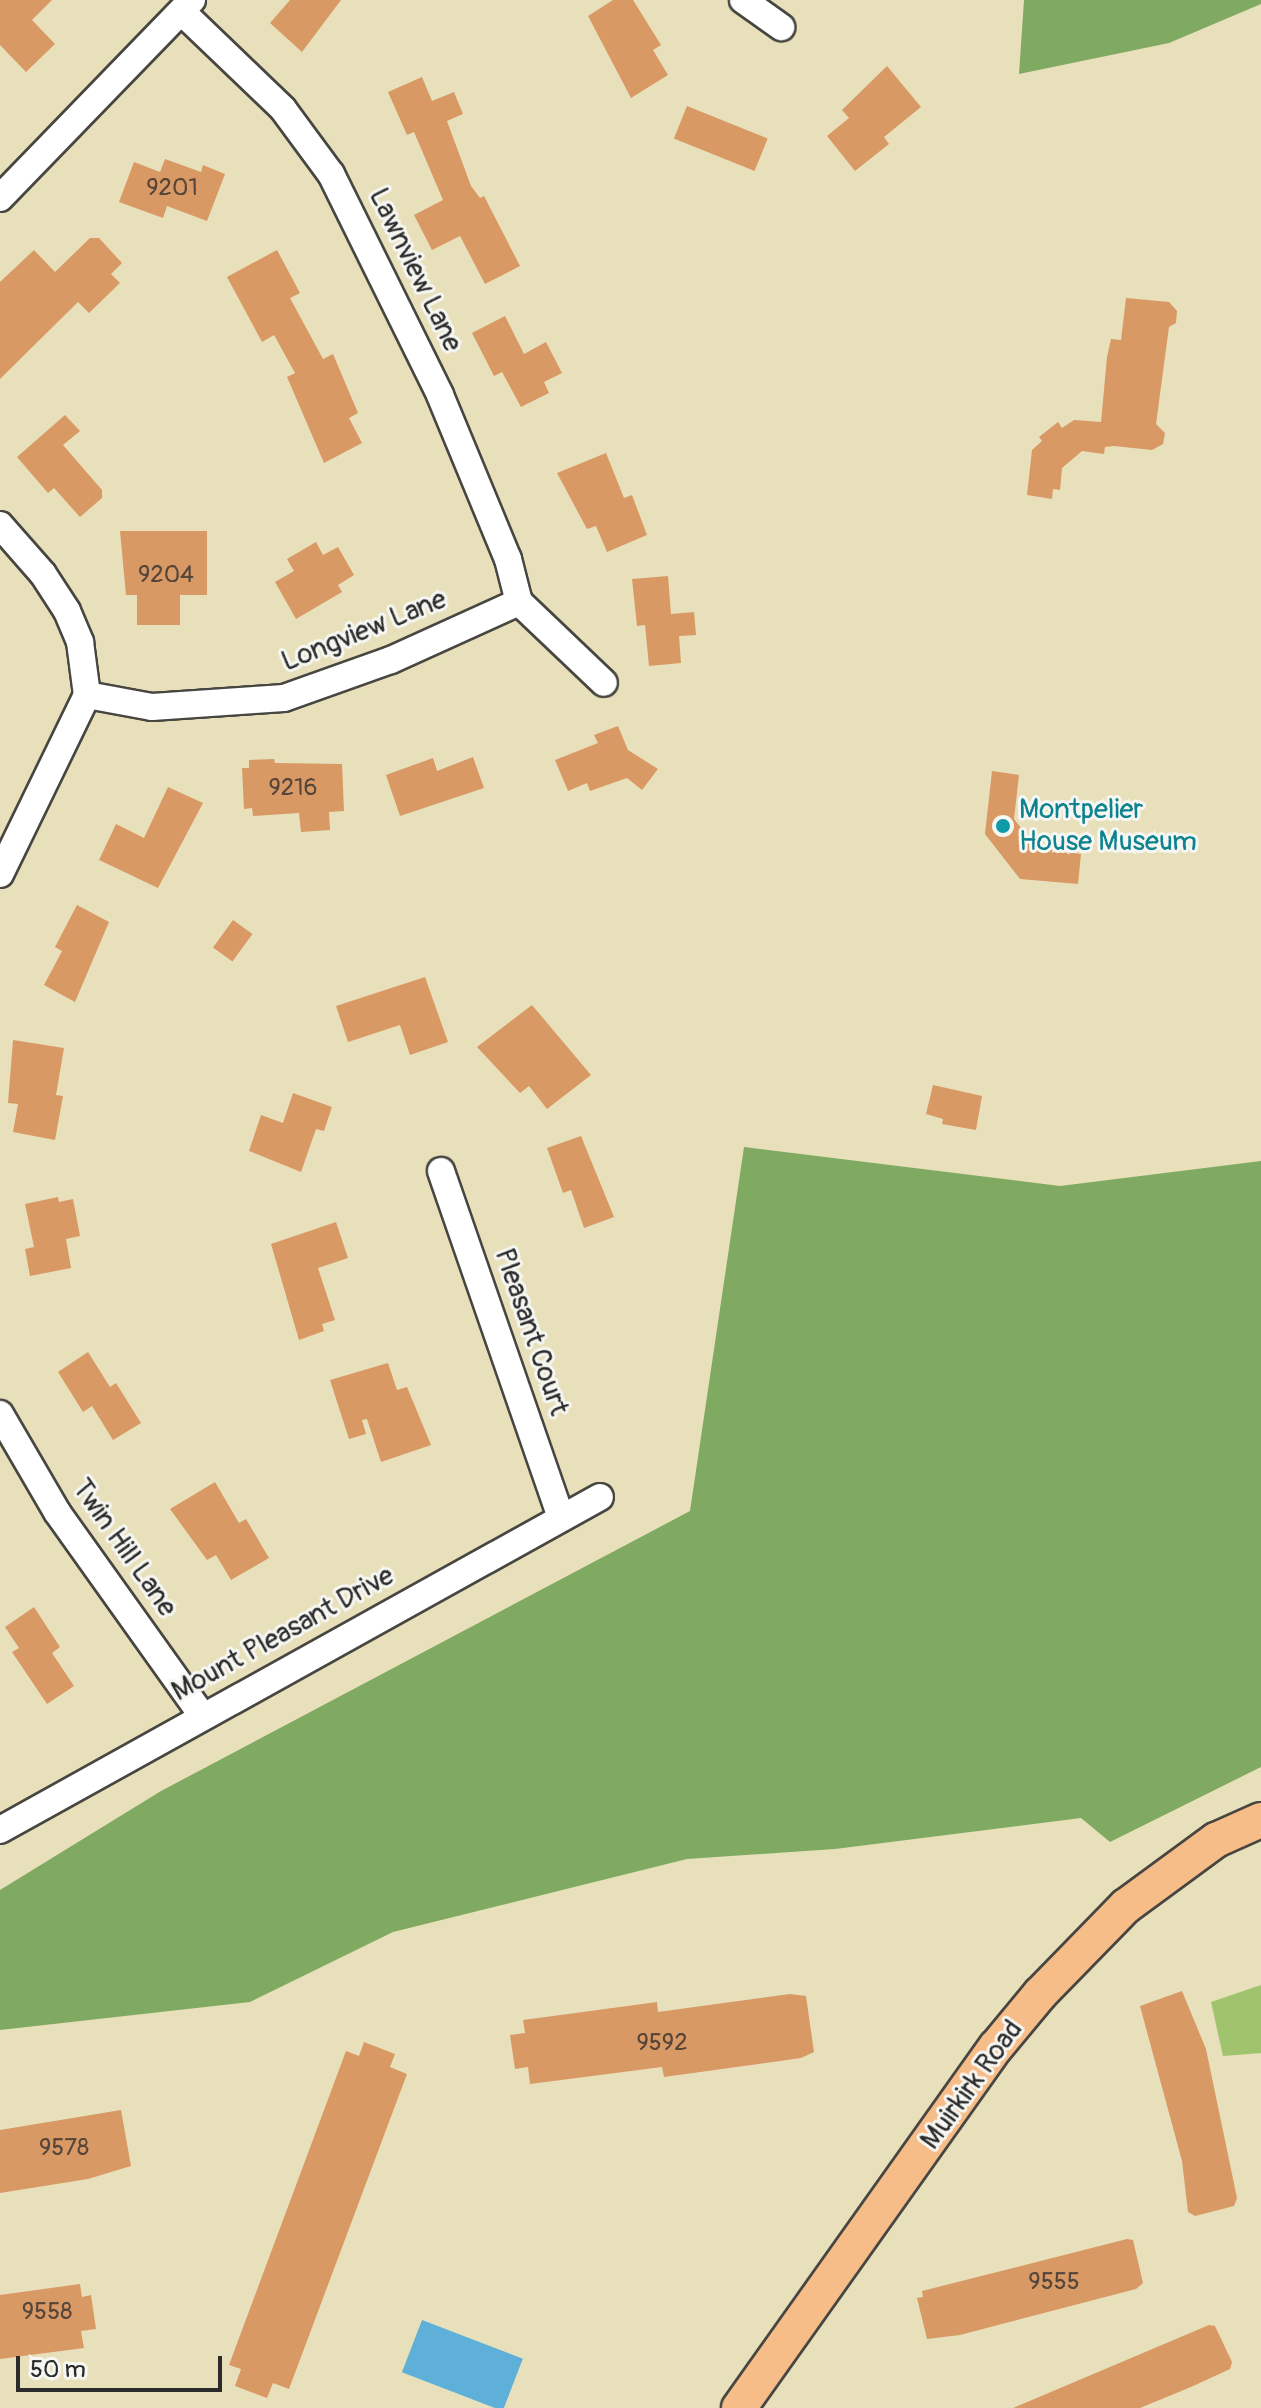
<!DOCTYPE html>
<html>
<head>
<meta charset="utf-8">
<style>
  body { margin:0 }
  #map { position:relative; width:1261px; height:2408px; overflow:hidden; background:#e8e0bb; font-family:Pangolin,sans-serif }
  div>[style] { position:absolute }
  .green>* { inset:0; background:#a0c46e }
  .forest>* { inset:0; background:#80aa61 }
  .water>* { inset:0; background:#5eb0d9; transform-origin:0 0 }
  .building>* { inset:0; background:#d99965; transform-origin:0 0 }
  .roads { filter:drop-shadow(2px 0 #474641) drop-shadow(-2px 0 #474641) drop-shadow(0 2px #474641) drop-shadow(0 -2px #474641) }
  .minor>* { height:26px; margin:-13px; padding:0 13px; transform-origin:13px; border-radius:13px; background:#fff }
  .major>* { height:34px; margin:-17px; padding:0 17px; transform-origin:17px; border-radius:17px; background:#f7bd88 }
  .dots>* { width:22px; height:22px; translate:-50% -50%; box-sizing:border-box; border:4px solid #f6f6f2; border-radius:50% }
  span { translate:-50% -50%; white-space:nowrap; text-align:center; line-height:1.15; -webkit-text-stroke:6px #f6f6f2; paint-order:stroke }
  .number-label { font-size:24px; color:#56463a }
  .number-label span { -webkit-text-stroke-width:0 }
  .street-label { font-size:28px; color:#2b2b2b }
  .culture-label { font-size:28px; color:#0d838f }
  .left { translate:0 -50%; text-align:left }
  .scale { position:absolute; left:16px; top:2356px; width:206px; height:36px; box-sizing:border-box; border:4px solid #2b2b2b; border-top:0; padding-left:10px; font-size:24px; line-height:28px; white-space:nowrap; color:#2b2b2b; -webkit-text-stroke:6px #f6f6f2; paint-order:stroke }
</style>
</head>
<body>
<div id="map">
  <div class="green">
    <i style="clip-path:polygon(1261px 1985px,1261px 2053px,1223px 2056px,1211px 2002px)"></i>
  </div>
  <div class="forest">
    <i style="clip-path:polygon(1024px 0,1261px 0,1261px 4px,1169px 43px,1019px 74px)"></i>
    <i style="clip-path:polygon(744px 1147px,1060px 1186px,1261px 1161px,1261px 1767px,1110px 1842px,1081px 1818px,835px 1849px,687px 1859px,393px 1932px,250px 2002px,0 2030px,0 1890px,161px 1791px,690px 1511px)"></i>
  </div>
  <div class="water">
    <i style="left:422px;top:2320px;width:108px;height:56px;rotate:21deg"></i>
  </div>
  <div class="building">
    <i style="clip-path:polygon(0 0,52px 0,32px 20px,55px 44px,26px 72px,0 45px)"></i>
    <i style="clip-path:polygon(290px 0,341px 0,302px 52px,270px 23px)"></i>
    <i style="clip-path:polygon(613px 0,633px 0,661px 45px,653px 50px,668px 75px,631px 98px,588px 16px)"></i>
    <i style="clip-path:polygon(887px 66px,921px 107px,884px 137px,889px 144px,855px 171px,827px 136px,849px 118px,842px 110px)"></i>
    <i style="clip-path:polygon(422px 77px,432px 101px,454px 92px,463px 114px,447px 121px,471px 186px,480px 198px,484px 196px,520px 266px,485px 284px,460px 236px,432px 250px,414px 215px,443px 200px,414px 132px,407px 135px,388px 92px)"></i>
    <i style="left:687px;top:106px;width:87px;height:35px;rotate:22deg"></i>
    <i style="clip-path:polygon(165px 159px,201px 172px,203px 165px,225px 174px,207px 221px,167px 206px,163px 218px,119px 202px,134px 162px,160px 172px)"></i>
    <i style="clip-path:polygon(90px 238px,99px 238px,122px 263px,111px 274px,120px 283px,89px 313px,78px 302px,0 379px,0 282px,34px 250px,55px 272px)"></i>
    <i style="clip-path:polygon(277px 250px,300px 293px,290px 298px,323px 359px,333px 354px,358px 413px,349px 418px,362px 443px,324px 463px,287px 377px,295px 373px,274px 335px,262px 342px,227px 277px)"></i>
    <i style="clip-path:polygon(1126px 298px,1169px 302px,1177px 311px,1176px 323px,1169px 327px,1156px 424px,1165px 433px,1163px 444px,1152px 450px,1114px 446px,1105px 447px,1104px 454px,1082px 451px,1062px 468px,1060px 490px,1053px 489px,1052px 499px,1027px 495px,1032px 450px,1042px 441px,1039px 437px,1058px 422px,1062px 428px,1074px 420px,1101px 422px,1107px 357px,1111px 339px,1121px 340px)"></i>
    <i style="clip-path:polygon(505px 316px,524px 354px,546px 342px,562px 373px,544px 382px,549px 393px,521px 407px,502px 372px,494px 376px,472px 333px)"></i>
    <i style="clip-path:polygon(65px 415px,80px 431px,63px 445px,102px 490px,102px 498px,80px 517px,54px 488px,48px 493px,17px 457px)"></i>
    <i style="clip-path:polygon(606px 453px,624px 498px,632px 495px,647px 535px,607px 552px,596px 526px,587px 529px,557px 473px)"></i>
    <i style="clip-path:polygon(120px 531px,207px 531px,207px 595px,180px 595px,180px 625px,137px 625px,137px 595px,126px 595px)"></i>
    <i style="clip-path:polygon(316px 542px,323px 555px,338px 547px,354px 575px,338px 585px,342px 592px,296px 619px,275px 582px,294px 571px,287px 559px)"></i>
    <i style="clip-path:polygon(668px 576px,671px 614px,694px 612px,696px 635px,679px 636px,681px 663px,649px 666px,645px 625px,637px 626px,632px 579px)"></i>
    <i style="clip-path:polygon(618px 726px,628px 750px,658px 769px,642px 790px,627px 778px,590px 791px,587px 783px,568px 791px,555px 760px,598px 743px,594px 735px)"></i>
    <i style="clip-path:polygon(473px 757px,484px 788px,400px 816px,386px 775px,433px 758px,437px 771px)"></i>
    <i style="clip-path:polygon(274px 759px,275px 763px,342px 764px,344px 811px,329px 812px,330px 830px,301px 832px,299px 813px,253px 816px,252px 808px,244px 809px,242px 768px,249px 768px,249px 760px)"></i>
    <i style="clip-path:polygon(992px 771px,1019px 775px,1014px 819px,1037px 848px,1081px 854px,1078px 884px,1020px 879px,985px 834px)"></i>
    <i style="clip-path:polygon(168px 787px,203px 803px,158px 888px,99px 860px,116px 824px,144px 838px)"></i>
    <i style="clip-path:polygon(77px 905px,109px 922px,75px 1002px,44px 985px,62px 951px,55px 947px)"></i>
    <i style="left:233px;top:920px;width:24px;height:34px;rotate:36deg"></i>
    <i style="clip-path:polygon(425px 977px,448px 1042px,410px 1055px,400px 1025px,348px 1042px,336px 1006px)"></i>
    <i style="clip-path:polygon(532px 1005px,591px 1075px,547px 1109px,529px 1086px,520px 1093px,477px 1047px)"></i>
    <i style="clip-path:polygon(13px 1040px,64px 1048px,56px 1095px,63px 1096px,55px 1140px,13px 1132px,18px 1104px,8px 1103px)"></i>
    <i style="clip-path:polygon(933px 1085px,982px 1096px,976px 1130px,942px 1124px,943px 1119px,926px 1114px)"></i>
    <i style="clip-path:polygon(293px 1093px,332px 1107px,324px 1131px,316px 1129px,301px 1172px,249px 1151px,261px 1115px,283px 1123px)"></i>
    <i style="clip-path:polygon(581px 1136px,614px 1217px,584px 1228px,571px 1190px,563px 1193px,547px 1148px)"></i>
    <i style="clip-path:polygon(58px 1197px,59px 1202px,73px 1199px,80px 1236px,66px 1239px,71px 1268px,30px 1276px,25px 1249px,34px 1247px,25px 1204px)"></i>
    <i style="clip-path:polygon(336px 1222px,348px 1258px,318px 1268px,335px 1320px,322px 1324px,324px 1331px,299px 1340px,271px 1244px)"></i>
    <i style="clip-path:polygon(88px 1352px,110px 1387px,116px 1383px,141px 1423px,113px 1440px,92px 1406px,83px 1412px,58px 1372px)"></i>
    <i style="clip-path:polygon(388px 1363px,397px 1390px,407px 1387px,431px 1445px,381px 1462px,367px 1419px,362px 1420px,366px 1434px,349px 1439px,330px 1380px)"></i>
    <i style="clip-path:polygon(215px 1482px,239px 1523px,246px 1519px,269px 1558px,231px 1580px,216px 1555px,207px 1560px,170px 1509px)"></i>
    <i style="clip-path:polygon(34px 1607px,60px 1647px,52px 1653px,74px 1686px,47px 1704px,12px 1652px,19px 1648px,5px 1627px)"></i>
    <i style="clip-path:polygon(1182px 1991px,1206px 2049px,1237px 2198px,1234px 2206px,1195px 2216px,1188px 2212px,1182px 2161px,1140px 2006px)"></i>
    <i style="clip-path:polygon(790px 1994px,806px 1996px,814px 2052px,801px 2058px,664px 2077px,662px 2067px,530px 2084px,528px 2067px,515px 2069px,510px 2035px,525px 2033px,523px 2020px,657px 2002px,658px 2012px)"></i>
    <i style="clip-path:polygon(364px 2042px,395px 2054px,390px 2067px,407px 2074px,289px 2389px,273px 2383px,267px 2398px,235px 2386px,241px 2369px,229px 2365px,346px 2051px,359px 2056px)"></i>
    <i style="clip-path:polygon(121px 2110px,131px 2166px,88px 2179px,0 2193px,0 2130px)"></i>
    <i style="clip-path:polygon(1127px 2239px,1133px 2240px,1143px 2283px,1136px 2289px,960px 2335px,927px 2339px,917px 2298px,923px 2297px,922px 2291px)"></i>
    <i style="clip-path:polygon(80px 2284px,82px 2297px,91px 2295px,96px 2329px,81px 2331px,84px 2348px,0 2359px,0 2295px)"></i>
    <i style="clip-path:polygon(1209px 2325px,1215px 2326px,1232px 2362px,1230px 2369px,1191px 2387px,1140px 2408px,1013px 2408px)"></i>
  </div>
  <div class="roads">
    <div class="minor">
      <i style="left:743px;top:0;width:47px;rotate:35.4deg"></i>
      <i style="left:182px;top:12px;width:140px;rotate:43.8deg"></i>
      <i style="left:283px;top:109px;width:81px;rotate:53.6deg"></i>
      <i style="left:331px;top:174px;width:246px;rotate:63.7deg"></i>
      <i style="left:440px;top:395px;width:178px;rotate:67.5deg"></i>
      <i style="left:508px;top:559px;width:44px;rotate:75.7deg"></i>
      <i style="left:0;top:198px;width:276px;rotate:-45.9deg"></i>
      <i style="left:0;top:525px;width:65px;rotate:48.7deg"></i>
      <i style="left:43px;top:574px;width:44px;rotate:57deg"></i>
      <i style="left:67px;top:611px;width:34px;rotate:67deg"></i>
      <i style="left:80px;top:642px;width:53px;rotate:82.5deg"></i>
      <i style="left:87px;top:695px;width:199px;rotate:115.9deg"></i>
      <i style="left:519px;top:602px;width:117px;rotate:43.6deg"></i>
      <i style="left:87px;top:695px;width:66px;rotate:10.5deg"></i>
      <i style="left:152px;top:707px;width:132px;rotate:-3.9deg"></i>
      <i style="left:284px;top:698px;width:114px;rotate:-19.6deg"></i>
      <i style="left:391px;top:660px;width:141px;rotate:-24.4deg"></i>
      <i style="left:441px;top:1171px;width:364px;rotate:70.9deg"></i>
      <i style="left:0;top:1414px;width:113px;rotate:59.8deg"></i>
      <i style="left:57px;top:1512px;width:249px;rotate:54.5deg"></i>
      <i style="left:0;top:1830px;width:686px;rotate:-29.03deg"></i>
    </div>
    <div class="major">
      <i style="left:739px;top:2408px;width:443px;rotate:-54.6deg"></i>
      <i style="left:996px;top:2047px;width:69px;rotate:-50.3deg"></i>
      <i style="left:1040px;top:1994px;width:123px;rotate:-45.7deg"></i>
      <i style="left:1126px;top:1906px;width:112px;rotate:-36.3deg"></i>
      <i style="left:1216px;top:1840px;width:49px;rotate:-24deg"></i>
    </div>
  </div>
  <div class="dots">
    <i style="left:1003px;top:826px;background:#0f9aa8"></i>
  </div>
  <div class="number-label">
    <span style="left:172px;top:188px">9201</span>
    <span style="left:166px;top:575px">9204</span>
    <span style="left:293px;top:788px">9216</span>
    <span style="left:662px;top:2043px">9592</span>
    <span style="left:64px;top:2148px">9578</span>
    <span style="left:1054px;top:2282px">9555</span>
    <span style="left:47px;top:2312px">9558</span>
  </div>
  <div class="street-label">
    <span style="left:415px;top:270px;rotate:64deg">Lawnview Lane</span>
    <span style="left:364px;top:631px;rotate:-22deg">Longview Lane</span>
    <span style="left:531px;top:1332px;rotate:71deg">Pleasant Court</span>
    <span style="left:124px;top:1548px;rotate:55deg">Twin Hill Lane</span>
    <span style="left:283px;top:1634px;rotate:-29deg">Mount Pleasant Drive</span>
    <span style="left:972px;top:2085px;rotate:-54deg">Muirkirk Road</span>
  </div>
  <div class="culture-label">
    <span class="left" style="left:1019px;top:826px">Montpelier<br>House Museum</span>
  </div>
  <div class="scale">50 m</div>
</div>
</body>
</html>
